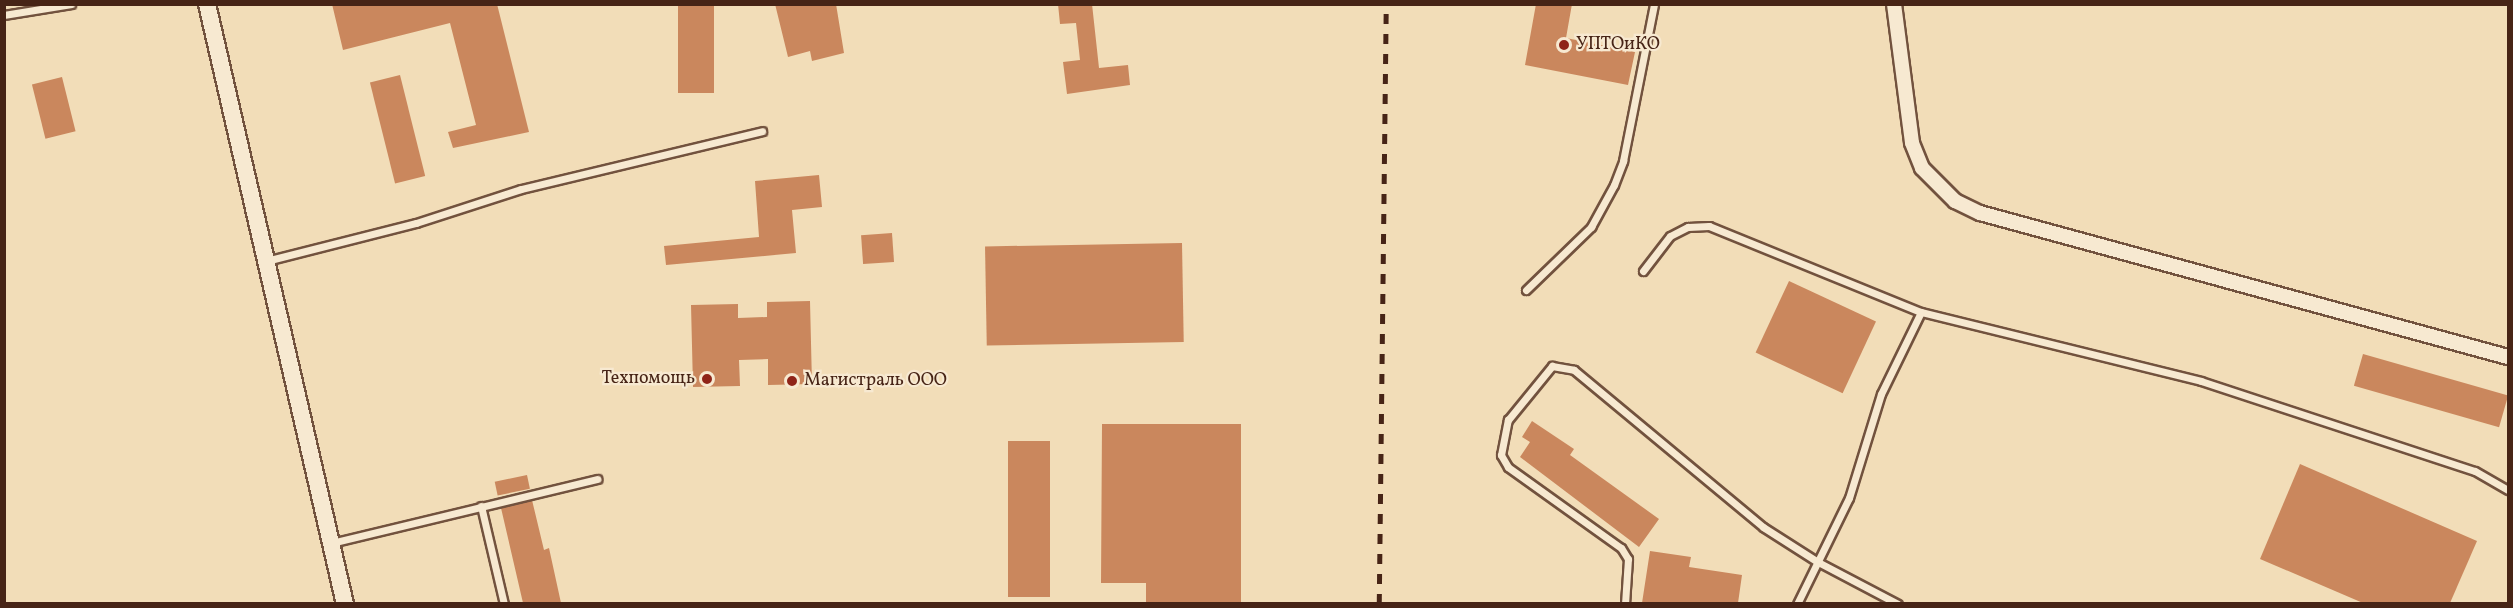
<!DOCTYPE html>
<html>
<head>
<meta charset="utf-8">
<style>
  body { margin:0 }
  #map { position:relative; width:2513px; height:608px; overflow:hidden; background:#f2ddb8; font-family:Vollkorn,serif }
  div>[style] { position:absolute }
  .building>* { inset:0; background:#ca875d; transform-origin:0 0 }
  .roads { filter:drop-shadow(2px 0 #72523e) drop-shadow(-2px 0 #72523e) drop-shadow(0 2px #72523e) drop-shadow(0 -2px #72523e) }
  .service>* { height:7px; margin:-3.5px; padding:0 3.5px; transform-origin:3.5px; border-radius:3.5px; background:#f7e9d1 }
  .minor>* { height:14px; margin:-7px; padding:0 7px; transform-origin:7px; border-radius:7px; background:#f7e9d1 }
  .tertiary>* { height:16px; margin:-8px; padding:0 8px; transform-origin:8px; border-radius:8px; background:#f7e9d1 }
  .rail>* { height:4.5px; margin-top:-2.25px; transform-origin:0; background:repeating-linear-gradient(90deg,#472416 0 10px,transparent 0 20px) }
  .dots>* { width:16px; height:16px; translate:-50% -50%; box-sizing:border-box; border:3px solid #f7e9d1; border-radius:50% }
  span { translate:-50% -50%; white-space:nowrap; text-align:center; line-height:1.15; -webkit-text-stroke:4.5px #f7e9d1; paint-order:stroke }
  .poi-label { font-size:18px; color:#472416 }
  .left { translate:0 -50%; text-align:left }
  .right { translate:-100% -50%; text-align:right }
  .frame { position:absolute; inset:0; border:6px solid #472416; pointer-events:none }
</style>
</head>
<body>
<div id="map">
  <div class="building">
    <i style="clip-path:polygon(332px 4px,497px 4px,529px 132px,453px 148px,448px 132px,476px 125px,450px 23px,343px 50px)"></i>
    <i style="left:678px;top:4px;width:36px;height:89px"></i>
    <i style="clip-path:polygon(775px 4px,836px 4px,844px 53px,812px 61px,810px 51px,788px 57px)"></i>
    <i style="clip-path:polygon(1058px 4px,1092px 4px,1099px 68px,1128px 65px,1130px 85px,1067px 94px,1063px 62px,1080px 60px,1076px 23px,1060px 24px)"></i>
    <i style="clip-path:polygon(1536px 4px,1572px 4px,1566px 38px,1635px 52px,1628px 85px,1525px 65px)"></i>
    <i style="left:400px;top:75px;width:104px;height:31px;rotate:76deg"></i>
    <i style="left:62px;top:77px;width:56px;height:31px;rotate:76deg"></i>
    <i style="clip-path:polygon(819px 175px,822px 207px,792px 210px,796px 253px,666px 265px,664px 246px,759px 237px,755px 181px)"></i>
    <i style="left:892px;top:233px;width:29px;height:31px;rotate:86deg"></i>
    <i style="left:1182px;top:243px;width:99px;height:197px;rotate:89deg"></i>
    <i style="left:1789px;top:281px;width:96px;height:79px;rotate:25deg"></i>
    <i style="clip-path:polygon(810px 301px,812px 384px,768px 385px,768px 359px,739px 360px,740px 386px,693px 387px,691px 305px,738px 304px,738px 318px,767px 317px,767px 302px)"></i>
    <i style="left:2363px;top:354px;width:151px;height:33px;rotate:16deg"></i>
    <i style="clip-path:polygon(1532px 421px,1574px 449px,1570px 455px,1659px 519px,1639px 547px,1520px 457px,1530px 442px,1522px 437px)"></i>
    <i style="clip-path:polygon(1102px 424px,1241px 424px,1241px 603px,1146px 603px,1146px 583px,1101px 583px)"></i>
    <i style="left:1008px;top:441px;width:42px;height:156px"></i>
    <i style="clip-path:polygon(2300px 464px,2477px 541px,2450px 603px,2363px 603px,2260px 559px)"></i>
    <i style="left:527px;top:475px;width:14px;height:33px;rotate:78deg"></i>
    <i style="clip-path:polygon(532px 500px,544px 550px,549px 548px,561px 603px,523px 603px,501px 508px)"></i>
    <i style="clip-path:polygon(1650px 551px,1691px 557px,1689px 567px,1742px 575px,1738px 603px,1642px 603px)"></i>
  </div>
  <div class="roads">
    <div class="service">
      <i style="left:4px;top:15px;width:68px;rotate:-9.3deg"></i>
      <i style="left:266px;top:261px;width:155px;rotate:-14.2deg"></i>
      <i style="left:416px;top:223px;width:110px;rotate:-17.9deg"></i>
      <i style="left:521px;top:189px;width:248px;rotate:-13.5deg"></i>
      <i style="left:1643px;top:271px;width:44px;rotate:-52.4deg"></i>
      <i style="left:1670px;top:236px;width:20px;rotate:-27deg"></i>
      <i style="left:1688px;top:227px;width:21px;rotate:-3deg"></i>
      <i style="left:1709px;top:226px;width:229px;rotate:22.1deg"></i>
      <i style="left:1921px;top:312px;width:288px;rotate:13.8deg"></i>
      <i style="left:2201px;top:381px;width:288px;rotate:18.2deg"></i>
      <i style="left:2475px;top:471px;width:38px;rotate:30deg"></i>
      <i style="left:1526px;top:290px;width:91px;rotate:-44.1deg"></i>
      <i style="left:1591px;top:227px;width:48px;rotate:-61.3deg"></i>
      <i style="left:1614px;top:185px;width:26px;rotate:-69deg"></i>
      <i style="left:1623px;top:161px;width:160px;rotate:-78.8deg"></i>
      <i style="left:481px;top:506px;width:101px;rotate:76.8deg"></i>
      <i style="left:331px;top:543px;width:274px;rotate:-13.5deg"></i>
      <i style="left:1625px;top:604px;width:45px;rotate:-86.2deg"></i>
      <i style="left:1628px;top:559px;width:13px;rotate:-122deg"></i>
      <i style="left:1621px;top:548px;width:139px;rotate:-144.4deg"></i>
      <i style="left:1508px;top:467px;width:14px;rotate:-120deg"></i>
      <i style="left:1501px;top:455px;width:36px;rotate:-79deg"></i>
      <i style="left:1508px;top:420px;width:70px;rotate:-50.8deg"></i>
      <i style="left:1552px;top:366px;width:22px;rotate:10deg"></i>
      <i style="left:1574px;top:370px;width:246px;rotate:39.7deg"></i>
      <i style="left:1763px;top:527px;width:65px;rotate:32.5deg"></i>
      <i style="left:1818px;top:562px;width:90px;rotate:27.7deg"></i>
      <i style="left:1797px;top:604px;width:118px;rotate:-63.9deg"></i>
      <i style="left:1849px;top:498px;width:109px;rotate:-72.9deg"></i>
      <i style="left:1881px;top:394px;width:91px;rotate:-64deg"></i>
    </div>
    <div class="minor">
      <i style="left:1894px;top:4px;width:140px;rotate:82.6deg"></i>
      <i style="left:1912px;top:143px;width:27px;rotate:68deg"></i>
      <i style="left:1922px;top:168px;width:47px;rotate:45deg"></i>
      <i style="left:1955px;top:201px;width:28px;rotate:26deg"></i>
      <i style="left:1980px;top:213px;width:547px;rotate:15.26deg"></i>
    </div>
    <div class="tertiary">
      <i style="left:207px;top:4px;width:616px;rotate:77.05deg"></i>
    </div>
  </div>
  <div class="rail">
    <i style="left:1379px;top:604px;width:600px;rotate:-89.33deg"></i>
  </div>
  <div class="dots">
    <i style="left:1564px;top:45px;background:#8f2418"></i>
    <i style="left:707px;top:379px;background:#8f2418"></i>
    <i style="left:792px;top:381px;background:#8f2418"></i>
  </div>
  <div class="poi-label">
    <span class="left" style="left:1576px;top:45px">УПТОиКО</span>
    <span class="right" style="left:695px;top:379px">Техпомощь</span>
    <span class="left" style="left:804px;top:381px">Магистраль ООО</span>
  </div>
  <div class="frame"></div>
</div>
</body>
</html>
